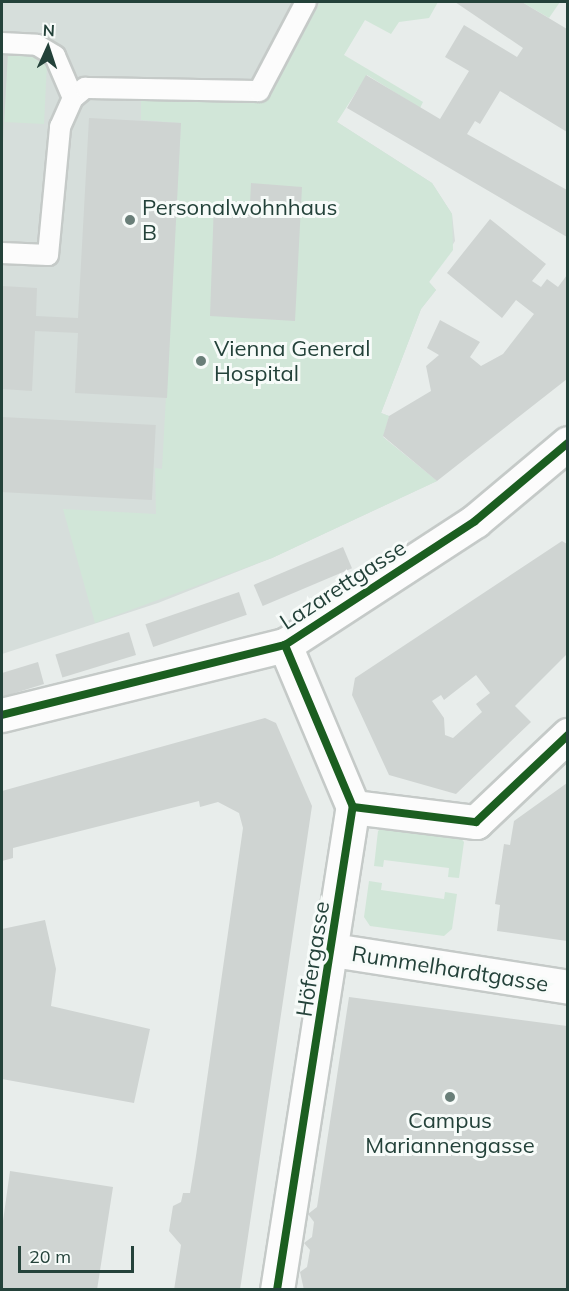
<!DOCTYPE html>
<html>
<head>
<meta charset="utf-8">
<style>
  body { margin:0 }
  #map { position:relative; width:569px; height:1291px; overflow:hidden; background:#e8edeb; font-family:Mulish,sans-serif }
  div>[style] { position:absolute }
  .built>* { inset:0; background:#d6dedb }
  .green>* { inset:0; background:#d1e6d8 }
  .building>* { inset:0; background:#cfd4d2; transform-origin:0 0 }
  .roads { filter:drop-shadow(2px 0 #c5cac8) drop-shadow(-2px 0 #c5cac8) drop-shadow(0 2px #c5cac8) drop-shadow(0 -2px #c5cac8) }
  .service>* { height:20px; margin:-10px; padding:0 10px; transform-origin:10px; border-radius:10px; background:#fcfcfc }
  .minor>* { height:33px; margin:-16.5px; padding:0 16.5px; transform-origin:16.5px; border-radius:16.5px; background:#fcfcfc }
  .secondary>* { height:33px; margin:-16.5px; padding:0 16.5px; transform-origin:16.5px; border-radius:16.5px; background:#fcfcfc }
  .cycleway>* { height:8px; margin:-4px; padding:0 4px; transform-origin:4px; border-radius:4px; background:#1b5e20 }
  .dots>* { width:16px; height:16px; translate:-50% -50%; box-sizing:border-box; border:3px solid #f7fbf9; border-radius:50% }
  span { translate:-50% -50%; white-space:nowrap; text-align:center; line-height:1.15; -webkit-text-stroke:6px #f7fbf9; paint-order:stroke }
  .poi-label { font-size:22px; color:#24423a }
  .left { translate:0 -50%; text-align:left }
  .street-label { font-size:22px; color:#24423a }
  .frame { position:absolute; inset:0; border:3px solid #24423a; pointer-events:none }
  .north { position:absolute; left:18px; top:18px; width:60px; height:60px; -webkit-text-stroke:4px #f7fbf9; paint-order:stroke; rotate:3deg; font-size:16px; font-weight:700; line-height:24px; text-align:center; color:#24423a }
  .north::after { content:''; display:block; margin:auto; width:21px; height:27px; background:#24423a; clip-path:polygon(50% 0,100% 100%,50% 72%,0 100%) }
  .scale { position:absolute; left:18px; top:1246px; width:116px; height:27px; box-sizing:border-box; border:3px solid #24423a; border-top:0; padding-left:8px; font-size:18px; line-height:21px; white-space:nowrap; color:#24423a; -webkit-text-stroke:4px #f7fbf9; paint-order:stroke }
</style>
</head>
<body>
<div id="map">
  <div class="built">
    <i style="clip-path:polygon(2px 2px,320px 2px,287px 65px,337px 122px,432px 183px,452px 214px,455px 241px,429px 282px,436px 290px,421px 309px,381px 413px,389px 416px,383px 437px,437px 481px,272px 558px,158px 603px,2px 654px)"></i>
  </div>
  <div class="green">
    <i style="clip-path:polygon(320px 2px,438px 2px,429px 18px,399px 22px,391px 34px,365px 20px,344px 55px,423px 102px,420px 108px,367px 75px,337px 122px,432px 183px,452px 214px,453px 250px,429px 282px,436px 290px,421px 309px,381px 413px,389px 416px,383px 437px,437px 481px,272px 558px,95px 623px,63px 509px,156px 514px,155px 468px,162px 469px,181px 123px,141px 120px,141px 99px,248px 102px,270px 96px)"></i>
    <i style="clip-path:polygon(522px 2px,560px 2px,549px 18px)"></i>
    <i style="clip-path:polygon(8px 51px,37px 53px,47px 63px,44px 124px,4px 122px)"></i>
    <i style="clip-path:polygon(386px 825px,458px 835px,464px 842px,459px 878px,448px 877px,449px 868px,384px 860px,383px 867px,374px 866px,378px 831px)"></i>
    <i style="clip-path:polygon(369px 881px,382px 883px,381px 890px,444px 899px,445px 892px,457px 894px,452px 929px,444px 936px,370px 926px,364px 917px)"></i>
  </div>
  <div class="building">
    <i style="clip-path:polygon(455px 2px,522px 2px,567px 29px,567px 132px,500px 91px,480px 124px,475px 121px,467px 134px,567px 190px,567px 237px,347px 108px,366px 75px,440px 119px,469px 71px,445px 57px,464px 25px,517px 57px,523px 48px)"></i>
    <i style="clip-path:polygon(2px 50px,8px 51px,3px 143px,2px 143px)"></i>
    <i style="clip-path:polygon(89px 118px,181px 123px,167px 398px,75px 393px,78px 333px,35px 331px,32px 391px,2px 389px,2px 286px,37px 288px,36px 316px,78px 318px)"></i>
    <i style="clip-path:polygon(251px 183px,302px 187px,295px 321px,210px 316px,214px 202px,250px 204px)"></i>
    <i style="clip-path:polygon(490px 219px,546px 264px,532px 281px,541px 287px,547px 279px,558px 287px,567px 275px,567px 379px,437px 481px,383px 436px,389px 416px,431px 391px,426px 366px,439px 355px,427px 348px,440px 320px,480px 342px,470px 357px,481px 366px,503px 354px,534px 314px,516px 300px,502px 318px,447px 273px)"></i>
    <i style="left:2px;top:417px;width:154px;height:75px;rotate:3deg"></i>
    <i style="clip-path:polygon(evenodd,562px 541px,567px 544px,567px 654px,515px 706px,531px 722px,456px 794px,389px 775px,352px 695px,355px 678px,562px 541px,476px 675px,490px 693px,476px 704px,482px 712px,453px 738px,445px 735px,444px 718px,432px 701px,441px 695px,444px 700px,476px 675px)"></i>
    <i style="left:343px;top:547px;width:23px;height:97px;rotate:67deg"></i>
    <i style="left:239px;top:592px;width:24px;height:99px;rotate:71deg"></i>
    <i style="left:129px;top:632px;width:24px;height:77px;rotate:73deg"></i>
    <i style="clip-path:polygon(38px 662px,44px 684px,2px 697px,2px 673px)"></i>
    <i style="clip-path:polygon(265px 718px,276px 723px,312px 806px,240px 1290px,174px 1290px,181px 1245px,169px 1231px,173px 1206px,181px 1202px,183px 1193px,190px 1193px,196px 1156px,243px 828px,239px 813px,218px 802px,200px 807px,199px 801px,13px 848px,13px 858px,2px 861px,2px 791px)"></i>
    <i style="clip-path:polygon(567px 783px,567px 941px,497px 931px,500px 905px,495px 904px,504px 844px,510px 845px,514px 821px)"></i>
    <i style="clip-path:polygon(45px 920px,56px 969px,51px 1006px,150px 1029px,134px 1103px,2px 1079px,2px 929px)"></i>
    <i style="clip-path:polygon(349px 997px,567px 1026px,567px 1290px,304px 1290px,300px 1272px,307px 1267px,310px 1250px,304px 1243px,312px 1237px,314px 1222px,308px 1214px,317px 1207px)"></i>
    <i style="clip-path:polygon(10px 1171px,113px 1187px,97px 1290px,2px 1290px,2px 1228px)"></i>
  </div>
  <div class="roads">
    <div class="service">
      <i style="left:2px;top:43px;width:35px;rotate:3deg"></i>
      <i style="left:37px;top:45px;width:21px;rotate:31deg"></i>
      <i style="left:55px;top:56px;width:46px;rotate:66.8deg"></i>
      <i style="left:2px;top:253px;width:46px;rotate:2.5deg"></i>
      <i style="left:48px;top:255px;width:129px;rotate:-84.6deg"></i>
      <i style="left:60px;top:127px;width:32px;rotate:-66deg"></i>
      <i style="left:73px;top:98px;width:16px;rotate:-40deg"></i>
      <i style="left:85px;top:88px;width:174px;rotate:1deg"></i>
      <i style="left:259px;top:91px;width:101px;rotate:-62.2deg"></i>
    </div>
    <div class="minor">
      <i style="left:353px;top:807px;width:124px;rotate:7deg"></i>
      <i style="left:476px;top:822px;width:127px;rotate:-43.4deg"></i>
      <i style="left:333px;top:950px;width:238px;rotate:8.9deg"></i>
      <i style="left:277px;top:1290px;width:489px;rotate:-81.1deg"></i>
      <i style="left:353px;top:807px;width:176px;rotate:-112.8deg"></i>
    </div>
    <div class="secondary">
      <i style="left:2px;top:715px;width:292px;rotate:-13.9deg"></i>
      <i style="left:285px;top:645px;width:227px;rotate:-33.1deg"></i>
      <i style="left:475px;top:521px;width:121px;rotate:-40deg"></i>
    </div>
  </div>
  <div class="cycleway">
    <i style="left:2px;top:715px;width:292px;rotate:-13.9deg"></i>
    <i style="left:285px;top:645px;width:227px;rotate:-33.1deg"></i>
    <i style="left:475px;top:521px;width:121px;rotate:-40deg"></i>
    <i style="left:353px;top:807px;width:124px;rotate:7deg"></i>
    <i style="left:476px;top:822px;width:127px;rotate:-43.4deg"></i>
    <i style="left:277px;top:1290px;width:489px;rotate:-81.1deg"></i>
    <i style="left:353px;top:807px;width:176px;rotate:-112.8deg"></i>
  </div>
  <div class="dots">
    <i style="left:130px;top:220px;background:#697e78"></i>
    <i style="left:201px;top:361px;background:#697e78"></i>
    <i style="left:450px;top:1097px;background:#697e78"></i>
  </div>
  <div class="poi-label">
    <span class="left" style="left:142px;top:220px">Personalwohnhaus<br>B</span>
    <span class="left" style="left:214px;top:361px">Vienna General<br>Hospital</span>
    <span style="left:450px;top:1133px">Campus<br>Mariannengasse</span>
  </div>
  <div class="street-label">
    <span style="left:343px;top:585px;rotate:-33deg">Lazarettgasse</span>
    <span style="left:313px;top:959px;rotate:-81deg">Höfergasse</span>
    <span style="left:450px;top:969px;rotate:9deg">Rummelhardtgasse</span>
  </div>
  <div class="frame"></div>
  <div class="north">N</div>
  <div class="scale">20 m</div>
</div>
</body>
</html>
